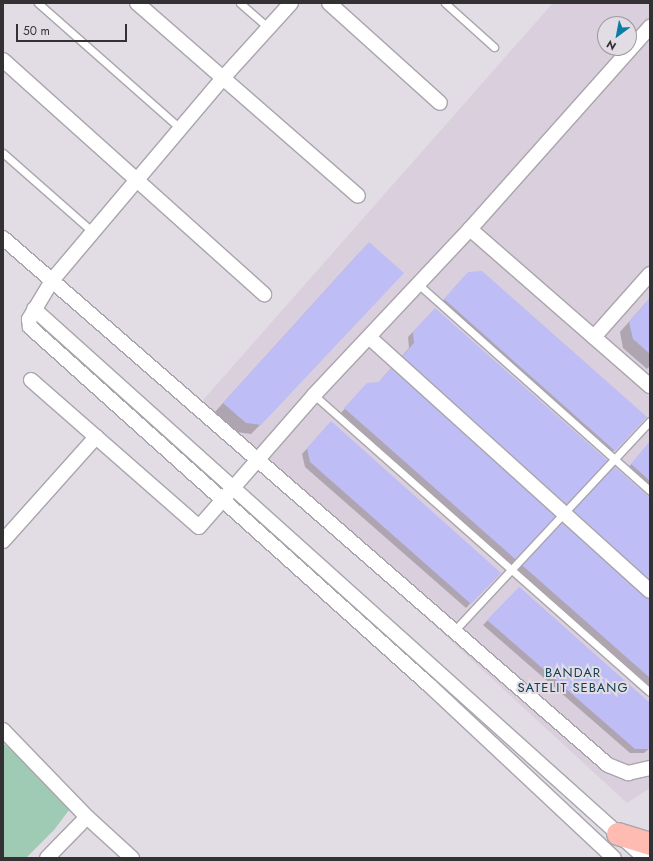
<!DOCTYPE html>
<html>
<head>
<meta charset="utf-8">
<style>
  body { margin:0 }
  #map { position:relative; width:653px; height:861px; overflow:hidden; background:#e2dce4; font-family:Jost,sans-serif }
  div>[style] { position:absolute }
  .built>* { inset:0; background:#dacfdd }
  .green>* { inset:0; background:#9fcbb4 }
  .shadow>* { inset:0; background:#0003 }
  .building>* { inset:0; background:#bebdf5 }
  .roads { filter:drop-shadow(1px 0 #aaa5ac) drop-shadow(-1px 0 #aaa5ac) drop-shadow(0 1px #aaa5ac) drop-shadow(0 -1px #aaa5ac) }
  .lane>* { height:7px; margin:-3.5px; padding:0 3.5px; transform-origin:3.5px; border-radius:3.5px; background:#fff }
  .street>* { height:14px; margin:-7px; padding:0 7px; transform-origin:7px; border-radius:7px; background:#fff }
  .primary>* { height:22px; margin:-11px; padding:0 11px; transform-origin:11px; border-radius:11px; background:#fdbbb2 }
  span { translate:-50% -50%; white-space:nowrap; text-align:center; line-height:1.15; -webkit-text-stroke:4px #e2dce4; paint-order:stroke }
  .neighbourhood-label { font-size:13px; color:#104054; letter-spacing:1px }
  .frame { position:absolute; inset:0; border:4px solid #343134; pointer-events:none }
  .north { position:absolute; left:597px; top:16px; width:40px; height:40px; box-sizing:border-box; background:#e2dce4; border:1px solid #9c989e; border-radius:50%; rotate:212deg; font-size:11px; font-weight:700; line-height:16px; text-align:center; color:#343134 }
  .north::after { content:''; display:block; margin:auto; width:14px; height:18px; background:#0b7da5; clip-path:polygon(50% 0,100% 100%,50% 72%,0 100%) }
  .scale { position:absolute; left:16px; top:24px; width:111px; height:18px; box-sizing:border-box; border:2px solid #343134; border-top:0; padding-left:5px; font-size:12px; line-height:14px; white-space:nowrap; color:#343134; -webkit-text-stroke:3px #e2dce4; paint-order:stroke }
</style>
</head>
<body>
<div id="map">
  <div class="built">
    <i style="clip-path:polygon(evenodd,553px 3px,650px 3px,650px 788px,627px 803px,197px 407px,553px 3px,605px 24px,629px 24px,629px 48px,605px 48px,605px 24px)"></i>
  </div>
  <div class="green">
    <i style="clip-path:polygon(3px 743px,72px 806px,54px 830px,26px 858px,3px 858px)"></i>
  </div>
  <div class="shadow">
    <i style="clip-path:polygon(360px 252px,260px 425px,251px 434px,236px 432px,214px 413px)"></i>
    <i style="clip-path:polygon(463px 278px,646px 417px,610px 455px,440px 304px)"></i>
    <i style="clip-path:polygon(650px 298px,650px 366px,647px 369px,623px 348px,620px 332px)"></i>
    <i style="clip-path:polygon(435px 309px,650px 500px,650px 686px,537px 587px,534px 589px,501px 556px,341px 413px,362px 389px,378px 383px,409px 348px,408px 337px)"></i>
    <i style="clip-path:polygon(327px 427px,500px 573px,466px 608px,305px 467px,302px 454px)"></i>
    <i style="clip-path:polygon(650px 442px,650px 490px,627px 469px)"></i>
    <i style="clip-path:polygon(520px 588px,650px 704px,650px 748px,644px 753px,630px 753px,483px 625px)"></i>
  </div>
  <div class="building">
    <i style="clip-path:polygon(369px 242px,404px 273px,261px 425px,246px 423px,223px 403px)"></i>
    <i style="clip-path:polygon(482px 271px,647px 417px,615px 451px,444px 299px,468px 272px)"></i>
    <i style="clip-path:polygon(650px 298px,650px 354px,633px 339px,629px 322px)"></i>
    <i style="clip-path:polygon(435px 308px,650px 498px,650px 678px,344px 408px,367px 383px,379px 382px,414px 343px,413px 332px)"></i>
    <i style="clip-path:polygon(331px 421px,501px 573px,471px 604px,310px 462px,307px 448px)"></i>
    <i style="clip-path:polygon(650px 441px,650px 481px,631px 464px)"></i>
    <i style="clip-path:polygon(519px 587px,650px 703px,650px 749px,635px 749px,487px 620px)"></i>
  </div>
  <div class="roads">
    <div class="lane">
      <i style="left:38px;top:3px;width:191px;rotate:41.4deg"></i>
      <i style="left:240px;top:3px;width:37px;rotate:41deg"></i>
      <i style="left:445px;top:3px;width:66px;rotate:41.9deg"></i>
      <i style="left:3px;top:153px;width:120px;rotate:41.3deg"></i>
      <i style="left:418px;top:284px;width:311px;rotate:41.7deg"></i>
      <i style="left:314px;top:395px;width:448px;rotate:41.5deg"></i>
      <i style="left:454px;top:631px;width:287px;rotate:-47deg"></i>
    </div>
    <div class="street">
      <i style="left:137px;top:3px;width:293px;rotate:41.1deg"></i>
      <i style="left:291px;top:3px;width:101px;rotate:132.2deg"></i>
      <i style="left:223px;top:78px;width:263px;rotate:130.2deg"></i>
      <i style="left:53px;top:279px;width:47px;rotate:121deg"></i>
      <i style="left:29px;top:319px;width:8px;rotate:83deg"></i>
      <i style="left:30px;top:327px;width:536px;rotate:41.9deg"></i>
      <i style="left:429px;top:685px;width:253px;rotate:43.1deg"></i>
      <i style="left:329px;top:3px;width:149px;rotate:42deg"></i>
      <i style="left:3px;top:60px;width:351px;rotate:41.9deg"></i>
      <i style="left:470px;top:229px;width:239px;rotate:41.1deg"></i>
      <i style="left:3px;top:238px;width:802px;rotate:41.06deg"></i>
      <i style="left:608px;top:765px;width:22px;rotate:22deg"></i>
      <i style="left:628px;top:773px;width:23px;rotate:-13deg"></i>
      <i style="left:34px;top:309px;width:821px;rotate:41.94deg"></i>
      <i style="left:594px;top:337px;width:84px;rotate:-48.4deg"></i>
      <i style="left:370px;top:338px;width:377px;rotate:42.1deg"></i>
      <i style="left:31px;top:380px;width:223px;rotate:41.2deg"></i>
      <i style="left:199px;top:527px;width:175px;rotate:-48.9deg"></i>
      <i style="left:314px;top:395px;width:228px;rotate:-46.8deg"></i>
      <i style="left:470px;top:229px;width:271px;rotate:-48.3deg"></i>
      <i style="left:3px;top:541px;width:140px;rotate:-48.2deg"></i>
      <i style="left:3px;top:730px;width:121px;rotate:46deg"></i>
      <i style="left:47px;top:858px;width:57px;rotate:-45.7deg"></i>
      <i style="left:87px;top:817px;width:61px;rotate:42.3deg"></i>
    </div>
    <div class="primary">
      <i style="left:618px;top:834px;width:34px;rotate:17deg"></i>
    </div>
  </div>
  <div class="neighbourhood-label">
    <span style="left:573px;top:681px">BANDAR<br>SATELIT SEBANG</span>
  </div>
  <div class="frame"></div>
  <div class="north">N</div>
  <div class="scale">50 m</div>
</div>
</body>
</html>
